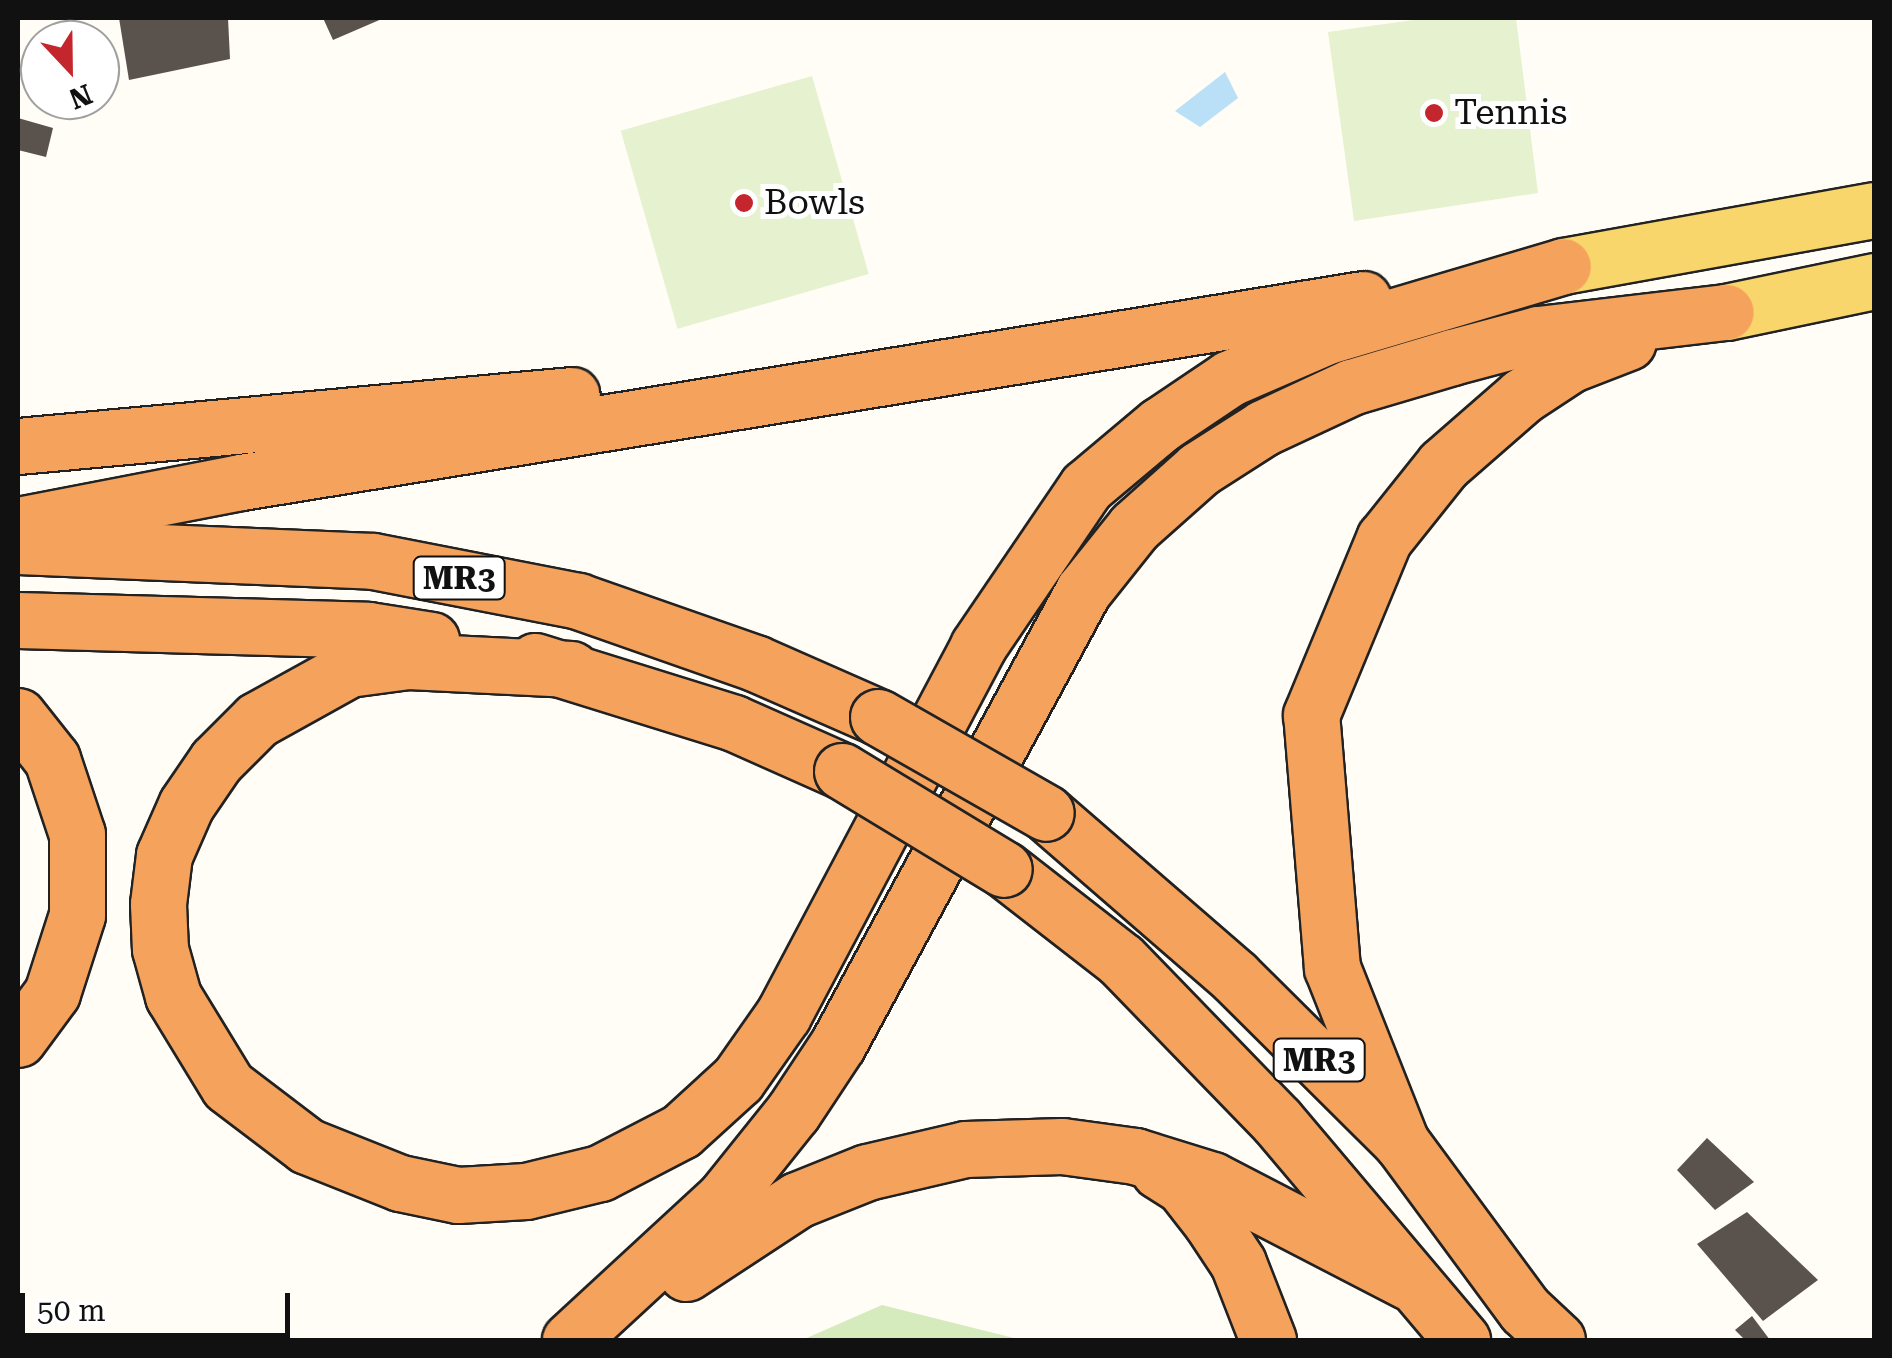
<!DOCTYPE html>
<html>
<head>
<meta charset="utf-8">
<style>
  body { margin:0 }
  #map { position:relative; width:1892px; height:1358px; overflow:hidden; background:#fffdf5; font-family:"Roboto Serif",serif }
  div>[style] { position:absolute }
  .green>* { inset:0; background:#d5ebbd }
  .pitch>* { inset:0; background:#e6f2cf; transform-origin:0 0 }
  .water>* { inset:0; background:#b9e0f7 }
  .building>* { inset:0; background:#5a524d }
  .roads { filter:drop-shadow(2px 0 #222) drop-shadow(-2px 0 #222) drop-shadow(0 2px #222) drop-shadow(0 -2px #222) }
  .primary>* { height:55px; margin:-27.5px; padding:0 27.5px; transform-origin:27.5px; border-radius:27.5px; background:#f9d66b }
  .highway>* { height:55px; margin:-27.5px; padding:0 27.5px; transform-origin:27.5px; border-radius:27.5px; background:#f5a25d }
  .bridges { filter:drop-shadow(2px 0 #222) drop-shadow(-2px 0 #222) drop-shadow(0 2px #222) drop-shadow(0 -2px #222) }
  .highway-bridge>* { height:55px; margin:-27.5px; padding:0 27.5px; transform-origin:27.5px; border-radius:27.5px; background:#f5a25d }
  .dots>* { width:28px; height:28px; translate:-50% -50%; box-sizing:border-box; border:5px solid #fff; border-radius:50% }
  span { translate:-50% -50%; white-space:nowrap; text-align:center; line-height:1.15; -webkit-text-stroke:10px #fff; paint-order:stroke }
  .shield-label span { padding:2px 8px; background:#fff; border:2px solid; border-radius:8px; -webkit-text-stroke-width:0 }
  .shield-label { font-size:32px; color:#111; font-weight:700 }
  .poi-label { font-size:35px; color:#111 }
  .left { translate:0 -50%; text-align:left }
  .frame { position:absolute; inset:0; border:20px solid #111; pointer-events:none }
  .north { position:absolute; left:20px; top:20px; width:100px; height:100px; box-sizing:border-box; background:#fff; border:2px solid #a0a0a0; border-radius:50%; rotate:158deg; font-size:28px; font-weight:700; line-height:40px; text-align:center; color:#111 }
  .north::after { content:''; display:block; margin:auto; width:35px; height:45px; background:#c4262e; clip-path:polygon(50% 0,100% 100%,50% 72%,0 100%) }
  .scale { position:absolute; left:20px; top:1293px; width:270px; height:45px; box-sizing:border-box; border:5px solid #111; border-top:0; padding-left:12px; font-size:30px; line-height:35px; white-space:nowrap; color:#111; -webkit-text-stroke:8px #fff; paint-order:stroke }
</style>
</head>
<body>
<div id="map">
  <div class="green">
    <i style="clip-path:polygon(882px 1305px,1022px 1340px,802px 1340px)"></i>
  </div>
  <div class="pitch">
    <i style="clip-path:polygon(1427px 18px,1516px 18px,1538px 193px,1354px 221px,1328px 32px)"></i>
    <i style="left:812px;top:76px;width:206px;height:199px;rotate:74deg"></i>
  </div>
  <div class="water">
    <i style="clip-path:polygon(1225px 72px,1238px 98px,1200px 127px,1175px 111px)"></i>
  </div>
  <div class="building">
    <i style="clip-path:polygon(119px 18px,228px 18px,230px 59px,129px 80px)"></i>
    <i style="clip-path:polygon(323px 18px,384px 18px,333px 40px)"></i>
    <i style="clip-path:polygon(18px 118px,53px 128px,46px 157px,18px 150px)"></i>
    <i style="clip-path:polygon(1707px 1138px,1754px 1182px,1715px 1210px,1677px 1170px)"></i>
    <i style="clip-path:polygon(1747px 1212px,1818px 1280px,1763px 1321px,1697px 1244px)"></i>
    <i style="clip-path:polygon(1752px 1316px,1770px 1340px,1745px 1340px,1735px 1330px)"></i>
  </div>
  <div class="roads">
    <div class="primary">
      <i style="left:1563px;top:266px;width:316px;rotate:-10.2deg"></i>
      <i style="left:1726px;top:312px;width:151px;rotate:-11.8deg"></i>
    </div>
    <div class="highway">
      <i style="left:18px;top:446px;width:556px;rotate:-5.26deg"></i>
      <i style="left:18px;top:525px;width:227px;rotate:-10.9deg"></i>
      <i style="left:241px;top:482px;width:1137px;rotate:-9.26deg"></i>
      <i style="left:18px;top:546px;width:355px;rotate:2.4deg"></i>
      <i style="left:373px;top:561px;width:209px;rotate:11deg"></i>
      <i style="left:578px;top:601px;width:188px;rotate:19.3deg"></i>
      <i style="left:755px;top:663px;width:134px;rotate:23.7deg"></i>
      <i style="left:18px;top:620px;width:350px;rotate:1.6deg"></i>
      <i style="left:368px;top:630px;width:64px;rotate:9deg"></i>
      <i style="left:535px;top:661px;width:208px;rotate:17.3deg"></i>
      <i style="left:734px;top:723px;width:118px;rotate:24deg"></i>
      <i style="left:571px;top:669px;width:163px;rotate:-177.2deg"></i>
      <i style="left:408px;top:661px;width:60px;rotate:172.3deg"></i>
      <i style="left:349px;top:669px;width:105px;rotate:151deg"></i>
      <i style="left:257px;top:720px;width:58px;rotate:135deg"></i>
      <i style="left:216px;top:761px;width:53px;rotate:124.3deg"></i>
      <i style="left:186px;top:805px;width:55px;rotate:113.7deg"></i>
      <i style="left:164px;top:855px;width:49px;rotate:97deg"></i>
      <i style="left:158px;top:904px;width:45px;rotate:87.5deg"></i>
      <i style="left:160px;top:949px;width:49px;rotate:74.5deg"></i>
      <i style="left:173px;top:996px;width:105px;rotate:58.6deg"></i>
      <i style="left:228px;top:1086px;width:99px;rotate:37.2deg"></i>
      <i style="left:307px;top:1146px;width:100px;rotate:21.7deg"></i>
      <i style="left:400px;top:1183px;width:59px;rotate:11.7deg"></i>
      <i style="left:458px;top:1195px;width:68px;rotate:-3.4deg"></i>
      <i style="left:526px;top:1191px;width:76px;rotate:-13.7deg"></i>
      <i style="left:600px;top:1173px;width:91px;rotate:-27.4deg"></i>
      <i style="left:681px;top:1131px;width:77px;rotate:-42.4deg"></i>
      <i style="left:738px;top:1079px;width:78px;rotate:-54.9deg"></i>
      <i style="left:783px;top:1015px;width:417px;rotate:-62.1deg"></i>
      <i style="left:978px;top:646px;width:192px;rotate:-55.8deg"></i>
      <i style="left:1086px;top:487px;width:97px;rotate:-40deg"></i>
      <i style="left:1160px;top:425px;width:84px;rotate:-33.9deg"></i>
      <i style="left:1230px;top:378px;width:106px;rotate:-23.4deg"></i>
      <i style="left:1327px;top:336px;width:246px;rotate:-16.5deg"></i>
      <i style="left:18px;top:716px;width:55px;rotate:51.7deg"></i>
      <i style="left:52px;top:759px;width:79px;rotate:71.6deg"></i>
      <i style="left:77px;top:834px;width:81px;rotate:90deg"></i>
      <i style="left:77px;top:915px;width:82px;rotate:107.8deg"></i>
      <i style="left:52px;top:993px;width:57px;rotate:126.5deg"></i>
      <i style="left:1046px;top:813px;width:250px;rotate:40.9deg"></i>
      <i style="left:1235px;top:977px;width:234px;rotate:44.8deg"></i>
      <i style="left:1401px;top:1142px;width:209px;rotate:53.6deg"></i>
      <i style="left:1525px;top:1310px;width:44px;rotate:43.2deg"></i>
      <i style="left:1004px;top:869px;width:148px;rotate:37.9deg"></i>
      <i style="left:1121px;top:960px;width:224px;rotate:45.9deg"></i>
      <i style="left:1277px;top:1121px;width:287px;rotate:49.8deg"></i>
      <i style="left:1401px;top:1142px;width:187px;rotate:-111.6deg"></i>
      <i style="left:1332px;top:968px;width:254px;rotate:-94.7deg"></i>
      <i style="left:1311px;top:715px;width:191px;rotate:-67.5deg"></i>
      <i style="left:1384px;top:539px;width:95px;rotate:-51.4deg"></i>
      <i style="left:1443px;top:465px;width:105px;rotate:-41.1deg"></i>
      <i style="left:1522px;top:396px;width:56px;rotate:-33.4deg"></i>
      <i style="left:1569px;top:365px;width:63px;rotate:-21.3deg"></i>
      <i style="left:1159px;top:1171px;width:28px;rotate:32deg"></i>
      <i style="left:1183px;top:1186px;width:46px;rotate:52.1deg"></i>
      <i style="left:1211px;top:1222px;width:49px;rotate:56.6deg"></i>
      <i style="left:1238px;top:1263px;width:83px;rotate:68.7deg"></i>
      <i style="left:686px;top:1273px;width:133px;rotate:-33.3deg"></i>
      <i style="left:797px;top:1200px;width:75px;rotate:-21.8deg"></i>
      <i style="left:867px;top:1172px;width:101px;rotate:-13.2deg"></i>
      <i style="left:965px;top:1149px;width:97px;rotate:-1.8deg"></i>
      <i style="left:1062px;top:1146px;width:74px;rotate:7.8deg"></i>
      <i style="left:1135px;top:1156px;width:81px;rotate:17.3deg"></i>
      <i style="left:1212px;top:1180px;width:222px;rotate:27.4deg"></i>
      <i style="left:570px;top:1340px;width:209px;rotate:-42.7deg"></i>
      <i style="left:724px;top:1198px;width:110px;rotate:-51.3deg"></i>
      <i style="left:793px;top:1112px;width:82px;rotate:-56.5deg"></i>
      <i style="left:838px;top:1044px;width:515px;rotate:-61.59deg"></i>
      <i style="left:1083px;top:591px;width:82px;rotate:-51.4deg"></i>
      <i style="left:1134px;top:527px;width:87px;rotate:-41.7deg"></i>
      <i style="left:1199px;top:469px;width:76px;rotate:-32.6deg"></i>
      <i style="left:1263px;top:428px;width:97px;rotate:-25deg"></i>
      <i style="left:1351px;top:387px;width:105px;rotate:-16.5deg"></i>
      <i style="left:1452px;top:357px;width:89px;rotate:-15deg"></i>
      <i style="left:1538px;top:334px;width:189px;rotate:-6.7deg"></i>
    </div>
  </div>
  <div class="bridges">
    <div class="highway-bridge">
      <i style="left:878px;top:717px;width:193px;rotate:29.7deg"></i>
      <i style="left:842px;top:771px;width:189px;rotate:31.2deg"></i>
    </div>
  </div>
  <div class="dots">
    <i style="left:1434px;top:113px;background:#c4262e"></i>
    <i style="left:744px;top:203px;background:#c4262e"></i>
  </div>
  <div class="shield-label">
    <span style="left:459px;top:578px">MR3</span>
    <span style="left:1319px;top:1060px">MR3</span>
  </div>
  <div class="poi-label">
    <span class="left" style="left:1454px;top:113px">Tennis</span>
    <span class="left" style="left:764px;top:203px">Bowls</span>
  </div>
  <div class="frame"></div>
  <div class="north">N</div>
  <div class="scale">50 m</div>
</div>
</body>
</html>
